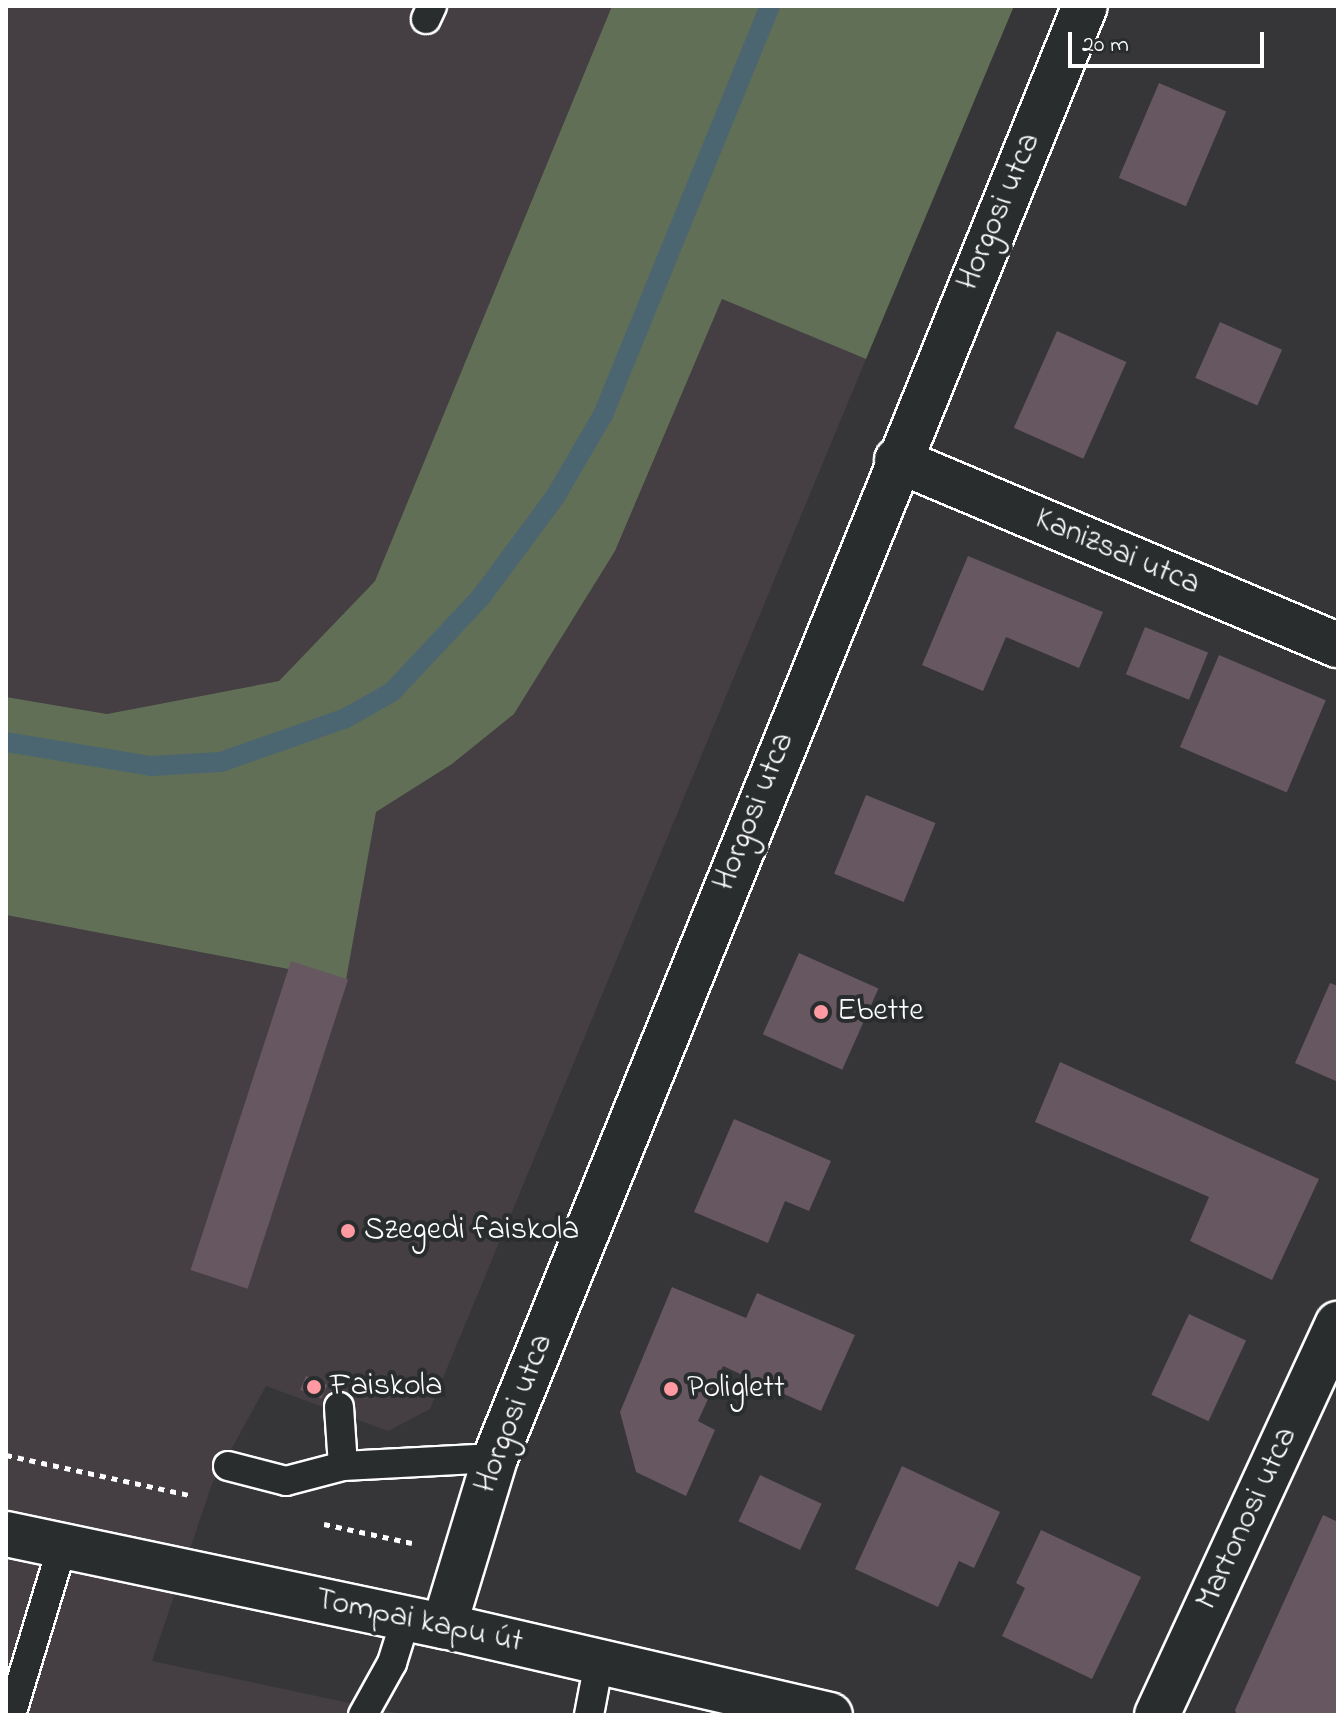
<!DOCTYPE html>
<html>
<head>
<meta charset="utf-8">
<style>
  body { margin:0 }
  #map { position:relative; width:1344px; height:1721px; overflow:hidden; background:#363538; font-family:"Indie Flower",sans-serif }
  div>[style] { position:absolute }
  .built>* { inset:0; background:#453f44 }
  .green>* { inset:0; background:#616f57 }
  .stream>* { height:20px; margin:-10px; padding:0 10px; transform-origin:10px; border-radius:10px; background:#4c6671 }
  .building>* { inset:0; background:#675760; transform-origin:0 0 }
  .path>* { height:5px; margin-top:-2.5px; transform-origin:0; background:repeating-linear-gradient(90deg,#fff 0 6px,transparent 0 12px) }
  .roads { filter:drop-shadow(2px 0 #fff) drop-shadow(-2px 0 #fff) drop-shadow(0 2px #fff) drop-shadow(0 -2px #fff) }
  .lane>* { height:28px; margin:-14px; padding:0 14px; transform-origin:14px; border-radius:14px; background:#2a2d2e }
  .street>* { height:44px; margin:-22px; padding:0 22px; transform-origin:22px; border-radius:22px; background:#2a2d2e }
  .secondary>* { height:44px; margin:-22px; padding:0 22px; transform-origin:22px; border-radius:22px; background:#2a2d2e }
  .dots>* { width:22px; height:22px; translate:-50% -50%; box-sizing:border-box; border:4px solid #2a2d2e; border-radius:50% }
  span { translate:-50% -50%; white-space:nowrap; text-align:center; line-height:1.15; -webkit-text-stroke:8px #2a2d2e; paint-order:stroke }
  .street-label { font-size:32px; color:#fff }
  .poi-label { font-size:32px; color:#fff }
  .left { translate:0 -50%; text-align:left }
  .frame { position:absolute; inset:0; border:8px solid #fff; pointer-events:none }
  .scale { position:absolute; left:1068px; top:32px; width:196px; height:36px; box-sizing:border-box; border:4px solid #fff; border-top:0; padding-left:10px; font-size:24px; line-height:28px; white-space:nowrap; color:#fff; -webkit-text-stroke:6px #2a2d2e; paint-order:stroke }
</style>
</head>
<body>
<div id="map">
  <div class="built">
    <i style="clip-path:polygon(6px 6px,612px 6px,375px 581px,279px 681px,107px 714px,6px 697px)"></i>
    <i style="clip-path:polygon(722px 299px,866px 359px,430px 1409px,388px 1431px,266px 1386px,212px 1484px,152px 1661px,406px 1715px,6px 1715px,6px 915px,345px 980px,376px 812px,452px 764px,514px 714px,615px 551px)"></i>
  </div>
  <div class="green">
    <i style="clip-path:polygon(612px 6px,1014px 6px,866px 359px,722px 299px,615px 551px,514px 714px,452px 764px,376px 812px,346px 980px,6px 915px,6px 697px,107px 714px,279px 681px,375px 581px)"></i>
  </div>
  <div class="stream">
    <i style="left:6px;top:742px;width:147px;rotate:9.4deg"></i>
    <i style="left:151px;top:766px;width:70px;rotate:-3.3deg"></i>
    <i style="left:221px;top:762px;width:133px;rotate:-19.4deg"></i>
    <i style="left:346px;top:718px;width:53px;rotate:-29.5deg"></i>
    <i style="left:392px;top:692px;width:130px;rotate:-46.9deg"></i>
    <i style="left:481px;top:597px;width:124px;rotate:-53.5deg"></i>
    <i style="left:555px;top:497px;width:95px;rotate:-59.7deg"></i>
    <i style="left:603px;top:415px;width:442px;rotate:-67.8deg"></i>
  </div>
  <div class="building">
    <i style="left:1159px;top:83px;width:73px;height:103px;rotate:23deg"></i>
    <i style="left:1220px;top:322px;width:68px;height:61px;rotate:24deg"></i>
    <i style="left:1057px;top:331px;width:76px;height:106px;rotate:24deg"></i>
    <i style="clip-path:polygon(968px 556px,1103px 612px,1079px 668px,1006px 637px,983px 691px,922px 665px)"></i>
    <i style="left:1145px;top:627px;width:68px;height:51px;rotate:22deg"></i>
    <i style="left:1219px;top:655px;width:116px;height:100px;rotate:23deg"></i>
    <i style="left:866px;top:795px;width:75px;height:85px;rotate:22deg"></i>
    <i style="left:799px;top:953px;width:87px;height:89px;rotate:24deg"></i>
    <i style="left:291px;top:961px;width:60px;height:325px;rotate:18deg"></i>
    <i style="clip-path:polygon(1330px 983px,1338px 986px,1338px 1082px,1295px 1063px)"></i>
    <i style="clip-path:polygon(1060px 1062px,1319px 1179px,1272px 1280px,1190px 1241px,1209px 1197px,1035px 1122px)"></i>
    <i style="clip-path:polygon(734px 1119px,831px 1161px,809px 1211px,785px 1201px,768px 1243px,694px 1212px)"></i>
    <i style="clip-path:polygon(672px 1287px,746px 1318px,757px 1293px,855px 1335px,821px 1411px,723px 1366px,698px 1421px,715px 1430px,686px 1496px,636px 1472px,620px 1412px)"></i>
    <i style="left:1189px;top:1314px;width:63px;height:89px;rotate:25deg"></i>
    <i style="left:306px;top:1376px;width:23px;height:15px;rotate:23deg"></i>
    <i style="clip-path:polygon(902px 1466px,1000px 1512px,974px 1568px,959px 1561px,938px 1607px,855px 1569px)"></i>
    <i style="left:760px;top:1475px;width:68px;height:51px;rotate:25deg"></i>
    <i style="clip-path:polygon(1323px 1515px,1338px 1522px,1338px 1715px,1237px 1715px,1235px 1710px)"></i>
    <i style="clip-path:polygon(1041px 1530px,1141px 1577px,1092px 1679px,1002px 1636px,1025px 1588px,1016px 1583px)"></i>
  </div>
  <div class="path">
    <i style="left:6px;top:1455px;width:187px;rotate:12.3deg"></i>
    <i style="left:324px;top:1524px;width:90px;rotate:12.2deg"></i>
  </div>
  <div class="roads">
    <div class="lane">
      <i style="left:426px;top:19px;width:14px;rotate:-65deg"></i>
      <i style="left:339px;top:1407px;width:59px;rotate:86.1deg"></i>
      <i style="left:228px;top:1466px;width:60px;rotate:14.5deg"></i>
      <i style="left:286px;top:1481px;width:59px;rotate:-14.7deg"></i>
      <i style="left:343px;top:1466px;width:152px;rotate:-3deg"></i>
      <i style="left:11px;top:1715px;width:176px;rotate:-73.1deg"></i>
      <i style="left:363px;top:1715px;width:60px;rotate:-60.9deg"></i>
      <i style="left:392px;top:1663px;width:47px;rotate:-72.7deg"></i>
      <i style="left:589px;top:1715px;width:54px;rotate:-79.3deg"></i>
    </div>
    <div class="street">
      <i style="left:897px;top:460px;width:478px;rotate:22.8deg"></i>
      <i style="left:1157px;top:1715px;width:431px;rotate:-65.2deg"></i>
    </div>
    <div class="secondary">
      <i style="left:6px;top:1534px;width:448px;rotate:11.9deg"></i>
      <i style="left:444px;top:1626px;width:396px;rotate:13deg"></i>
      <i style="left:444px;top:1626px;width:176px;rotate:-73.1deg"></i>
      <i style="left:495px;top:1458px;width:1567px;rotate:-67.89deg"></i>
    </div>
  </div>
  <div class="dots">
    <i style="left:821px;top:1012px;background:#ff9aa2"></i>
    <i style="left:348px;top:1231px;background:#ff9aa2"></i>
    <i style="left:314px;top:1387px;background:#ff9aa2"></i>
    <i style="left:671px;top:1389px;background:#ff9aa2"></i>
  </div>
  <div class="street-label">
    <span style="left:1000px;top:212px;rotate:-67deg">Horgosi utca</span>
    <span style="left:1117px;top:553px;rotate:23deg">Kanizsai utca</span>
    <span style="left:755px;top:812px;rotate:-68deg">Horgosi utca</span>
    <span style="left:515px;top:1414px;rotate:-69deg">Horgosi utca</span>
    <span style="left:1248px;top:1519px;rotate:-65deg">Martonosi utca</span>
    <span style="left:419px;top:1622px;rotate:12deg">Tompai kapu út</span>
  </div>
  <div class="poi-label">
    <span class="left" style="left:837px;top:1012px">Ebette</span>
    <span class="left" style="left:364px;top:1231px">Szegedi faiskola</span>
    <span class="left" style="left:330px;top:1387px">Faiskola</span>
    <span class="left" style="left:687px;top:1389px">Poliglett</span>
  </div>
  <div class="frame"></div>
  <div class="scale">20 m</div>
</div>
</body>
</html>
